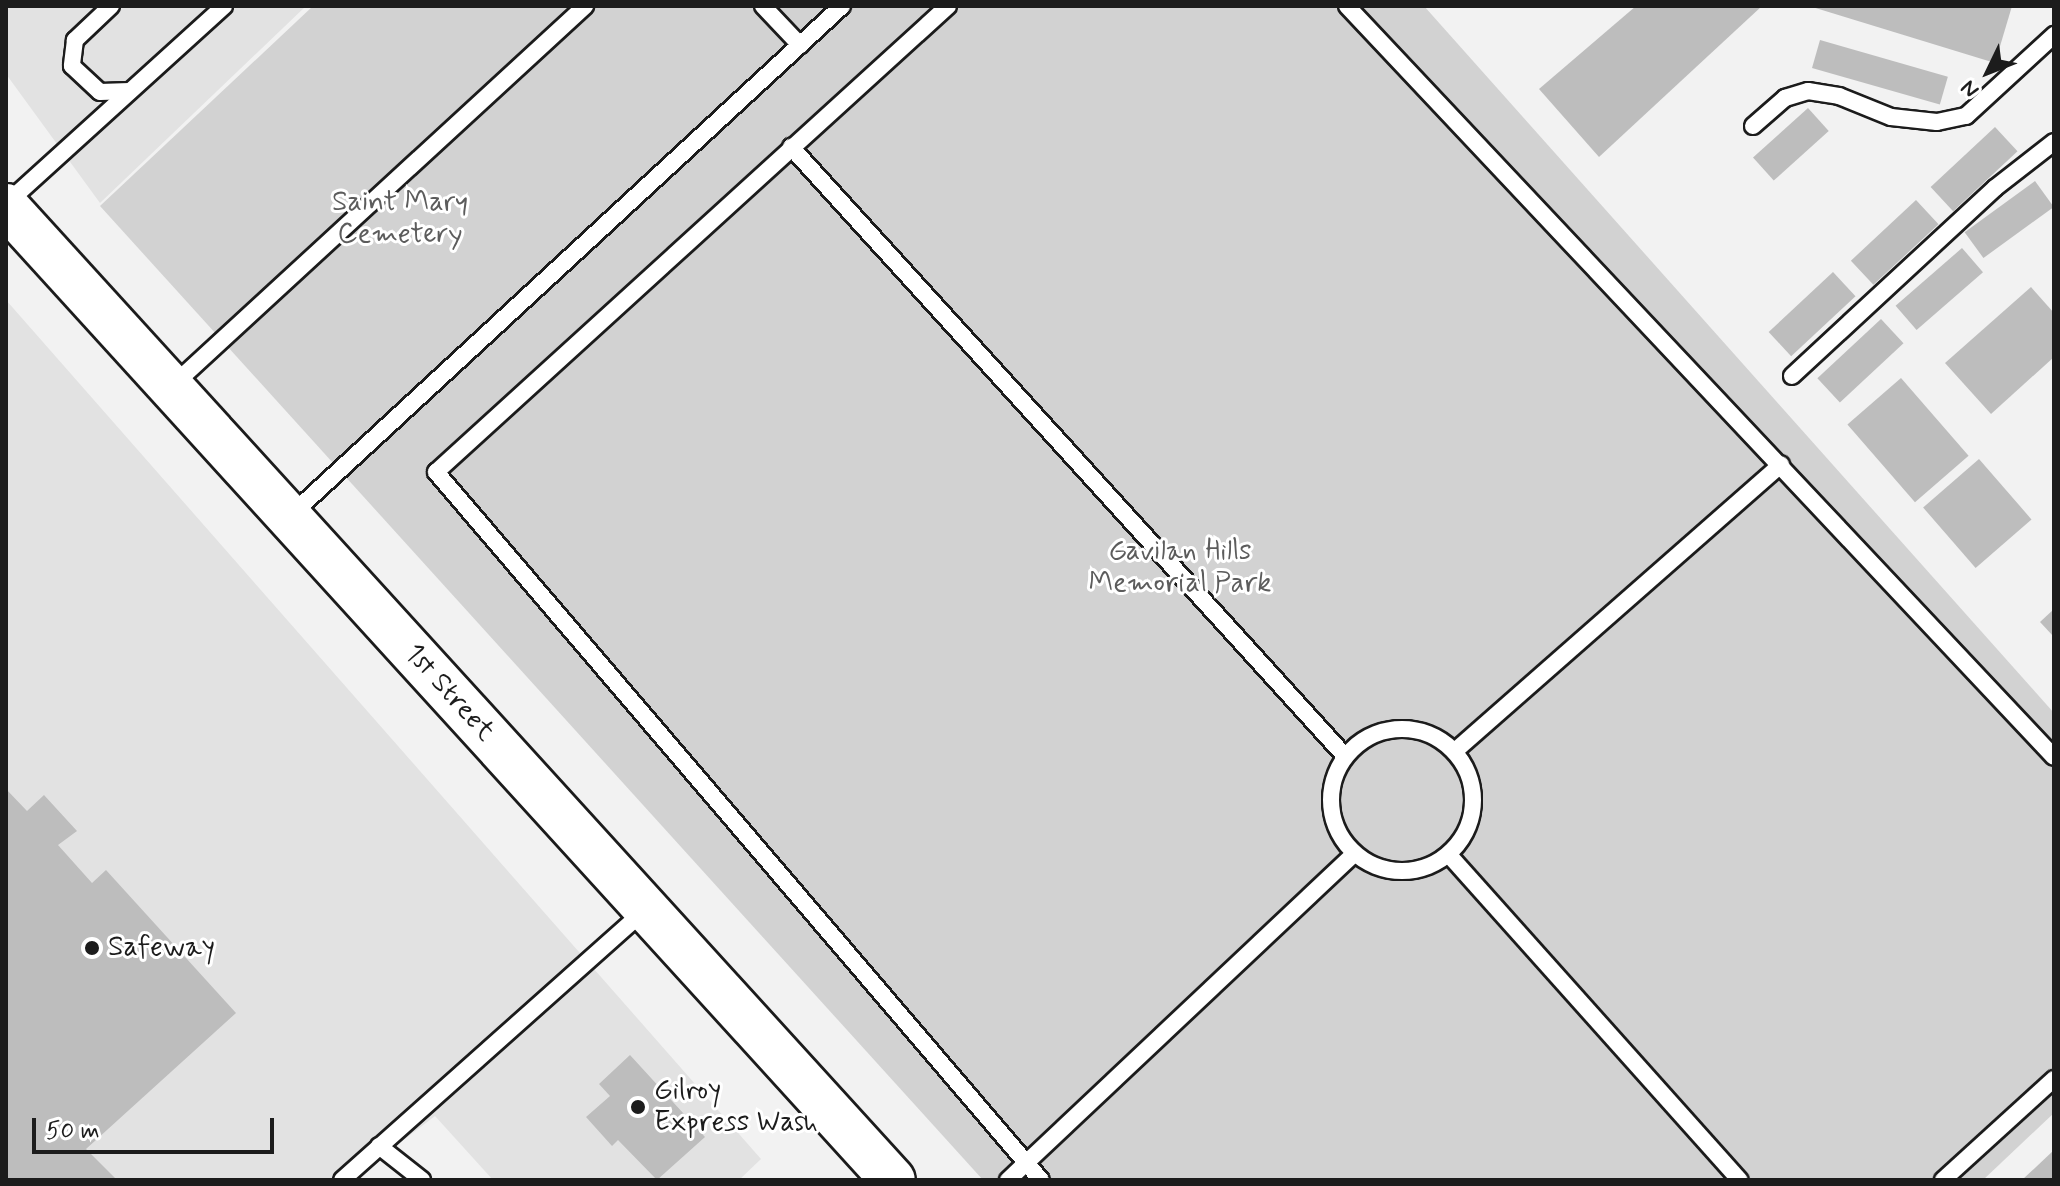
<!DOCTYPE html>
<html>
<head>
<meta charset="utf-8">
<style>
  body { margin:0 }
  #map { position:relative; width:2060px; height:1186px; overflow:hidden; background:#f2f2f2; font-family:Mynerve,sans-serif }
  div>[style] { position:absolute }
  .built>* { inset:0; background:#e2e2e2 }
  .green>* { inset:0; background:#d2d2d2 }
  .building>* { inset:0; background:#bdbdbd; transform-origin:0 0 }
  .roads { filter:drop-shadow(2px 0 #1c1c1c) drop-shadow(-2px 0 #1c1c1c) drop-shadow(0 2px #1c1c1c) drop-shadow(0 -2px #1c1c1c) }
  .lane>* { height:16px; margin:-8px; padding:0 8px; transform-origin:8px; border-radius:8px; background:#fff }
  .lane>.ring { margin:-8px; padding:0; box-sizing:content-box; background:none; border:16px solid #fff; border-radius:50% }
  .primary>* { height:44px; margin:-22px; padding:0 22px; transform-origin:22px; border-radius:22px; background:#fff }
  .dots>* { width:22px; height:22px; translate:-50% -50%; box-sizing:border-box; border:4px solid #fff; border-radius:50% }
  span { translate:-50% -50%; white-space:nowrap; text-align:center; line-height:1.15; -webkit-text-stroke:6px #fff; paint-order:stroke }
  .park-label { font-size:28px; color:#5c5c5c }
  .street-label { font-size:28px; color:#1c1c1c }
  .poi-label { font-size:28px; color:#1c1c1c }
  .left { translate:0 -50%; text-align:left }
  .frame { position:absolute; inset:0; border:8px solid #1c1c1c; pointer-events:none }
  .north { position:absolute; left:1948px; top:32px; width:80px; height:80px; -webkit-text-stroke:6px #fff; paint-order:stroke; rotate:227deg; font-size:22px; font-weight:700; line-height:32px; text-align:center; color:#1c1c1c }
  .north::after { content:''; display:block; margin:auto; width:28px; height:36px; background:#1c1c1c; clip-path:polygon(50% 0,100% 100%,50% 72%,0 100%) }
  .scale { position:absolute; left:32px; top:1118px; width:242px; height:36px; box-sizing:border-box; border:4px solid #1c1c1c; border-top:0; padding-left:10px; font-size:24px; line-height:28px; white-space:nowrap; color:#1c1c1c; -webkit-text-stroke:6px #fff; paint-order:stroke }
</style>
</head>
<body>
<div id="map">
  <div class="built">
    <i style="clip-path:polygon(6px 6px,306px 6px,100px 203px,6px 74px)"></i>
    <i style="clip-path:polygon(6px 300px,761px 1159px,739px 1180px,493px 1180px,435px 1116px,351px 1180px,6px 1180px)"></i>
  </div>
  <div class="green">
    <i style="clip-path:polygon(313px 6px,1424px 6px,2054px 713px,2054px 1113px,1983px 1180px,983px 1180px,100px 206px)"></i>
  </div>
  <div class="building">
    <i style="clip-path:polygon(1636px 6px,1762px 6px,1599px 157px,1539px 89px)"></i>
    <i style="clip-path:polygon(1809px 6px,2012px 6px,1995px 63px)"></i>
    <i style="left:1820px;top:40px;width:133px;height:29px;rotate:16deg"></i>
    <i style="left:1808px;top:108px;width:31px;height:74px;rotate:48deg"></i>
    <i style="left:1995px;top:127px;width:33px;height:88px;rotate:47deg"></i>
    <i style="left:2035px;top:181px;width:32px;height:87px;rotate:54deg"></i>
    <i style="left:1916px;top:200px;width:33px;height:89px;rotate:47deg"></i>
    <i style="left:1962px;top:248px;width:32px;height:88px;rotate:49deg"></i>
    <i style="left:1833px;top:272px;width:33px;height:88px;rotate:47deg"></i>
    <i style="clip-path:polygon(2031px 287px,2054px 313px,2054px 357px,1991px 414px,1945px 363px)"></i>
    <i style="left:1881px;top:319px;width:33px;height:87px;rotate:47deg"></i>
    <i style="left:1901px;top:378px;width:103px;height:71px;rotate:49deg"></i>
    <i style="left:1979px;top:459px;width:80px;height:74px;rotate:49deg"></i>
    <i style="clip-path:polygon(2054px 609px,2054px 637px,2040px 622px)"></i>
    <i style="clip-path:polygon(6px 789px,27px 811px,44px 795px,77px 831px,58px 845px,92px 883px,106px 870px,236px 1013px,86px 1149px,117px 1180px,6px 1180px)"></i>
    <i style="clip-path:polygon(630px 1055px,705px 1137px,657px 1180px,618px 1140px,612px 1146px,586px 1117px,610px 1096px,599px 1084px)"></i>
    <i style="clip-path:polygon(2054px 1150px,2054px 1180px,2022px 1180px)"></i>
  </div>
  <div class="roads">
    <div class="lane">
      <i style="left:111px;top:6px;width:50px;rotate:136.6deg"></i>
      <i style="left:75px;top:40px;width:26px;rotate:97deg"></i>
      <i style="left:72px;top:66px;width:38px;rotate:43deg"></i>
      <i style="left:100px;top:92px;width:30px;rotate:-2deg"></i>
      <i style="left:763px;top:6px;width:54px;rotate:46.5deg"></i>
      <i style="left:948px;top:6px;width:692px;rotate:137.69deg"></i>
      <i style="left:436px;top:472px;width:931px;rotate:49.49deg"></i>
      <i style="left:1347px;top:6px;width:1031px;rotate:46.73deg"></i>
      <i style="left:1753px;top:126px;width:43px;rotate:-41.2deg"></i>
      <i style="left:1785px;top:98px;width:24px;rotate:-17deg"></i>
      <i style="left:1808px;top:91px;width:31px;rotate:9deg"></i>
      <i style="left:1839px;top:96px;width:56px;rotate:22deg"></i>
      <i style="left:1891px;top:117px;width:46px;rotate:6.2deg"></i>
      <i style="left:1937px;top:122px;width:30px;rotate:-12deg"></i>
      <i style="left:1966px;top:116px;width:120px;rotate:-42.6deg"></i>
      <i style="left:791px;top:147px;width:823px;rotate:47.71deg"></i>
      <i style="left:7px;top:203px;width:293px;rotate:-42.2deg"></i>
      <i style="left:1792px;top:376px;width:277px;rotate:-42.8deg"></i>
      <i style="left:1995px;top:188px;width:75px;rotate:-37.9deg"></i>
      <i style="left:171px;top:387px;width:563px;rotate:-42.62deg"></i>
      <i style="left:291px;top:515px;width:750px;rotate:-42.73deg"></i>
      <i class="ring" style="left:1331px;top:729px;width:126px;height:126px"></i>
      <i style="left:1455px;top:751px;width:434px;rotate:-41.3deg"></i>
      <i style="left:1449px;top:855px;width:436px;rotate:48.2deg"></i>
      <i style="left:379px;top:1146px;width:55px;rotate:38.3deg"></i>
      <i style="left:342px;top:1180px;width:406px;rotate:-41.7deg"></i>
      <i style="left:1008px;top:1180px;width:475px;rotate:-43.3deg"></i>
      <i style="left:1943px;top:1180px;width:150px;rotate:-42.3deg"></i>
    </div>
    <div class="primary">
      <i style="left:6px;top:206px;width:1317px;rotate:47.68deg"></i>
    </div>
  </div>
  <div class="dots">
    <i style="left:92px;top:948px;background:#1c1c1c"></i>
    <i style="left:638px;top:1107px;background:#1c1c1c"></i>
  </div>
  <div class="park-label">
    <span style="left:400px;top:219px">Saint Mary<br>Cemetery</span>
    <span style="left:1180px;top:568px">Gavilan Hills<br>Memorial Park</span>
  </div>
  <div class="street-label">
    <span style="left:449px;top:693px;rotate:48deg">1st Street</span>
  </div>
  <div class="poi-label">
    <span class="left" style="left:108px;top:948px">Safeway</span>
    <span class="left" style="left:654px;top:1107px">Gilroy<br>Express Wash</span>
  </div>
  <div class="frame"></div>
  <div class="north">N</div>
  <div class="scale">50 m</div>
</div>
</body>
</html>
